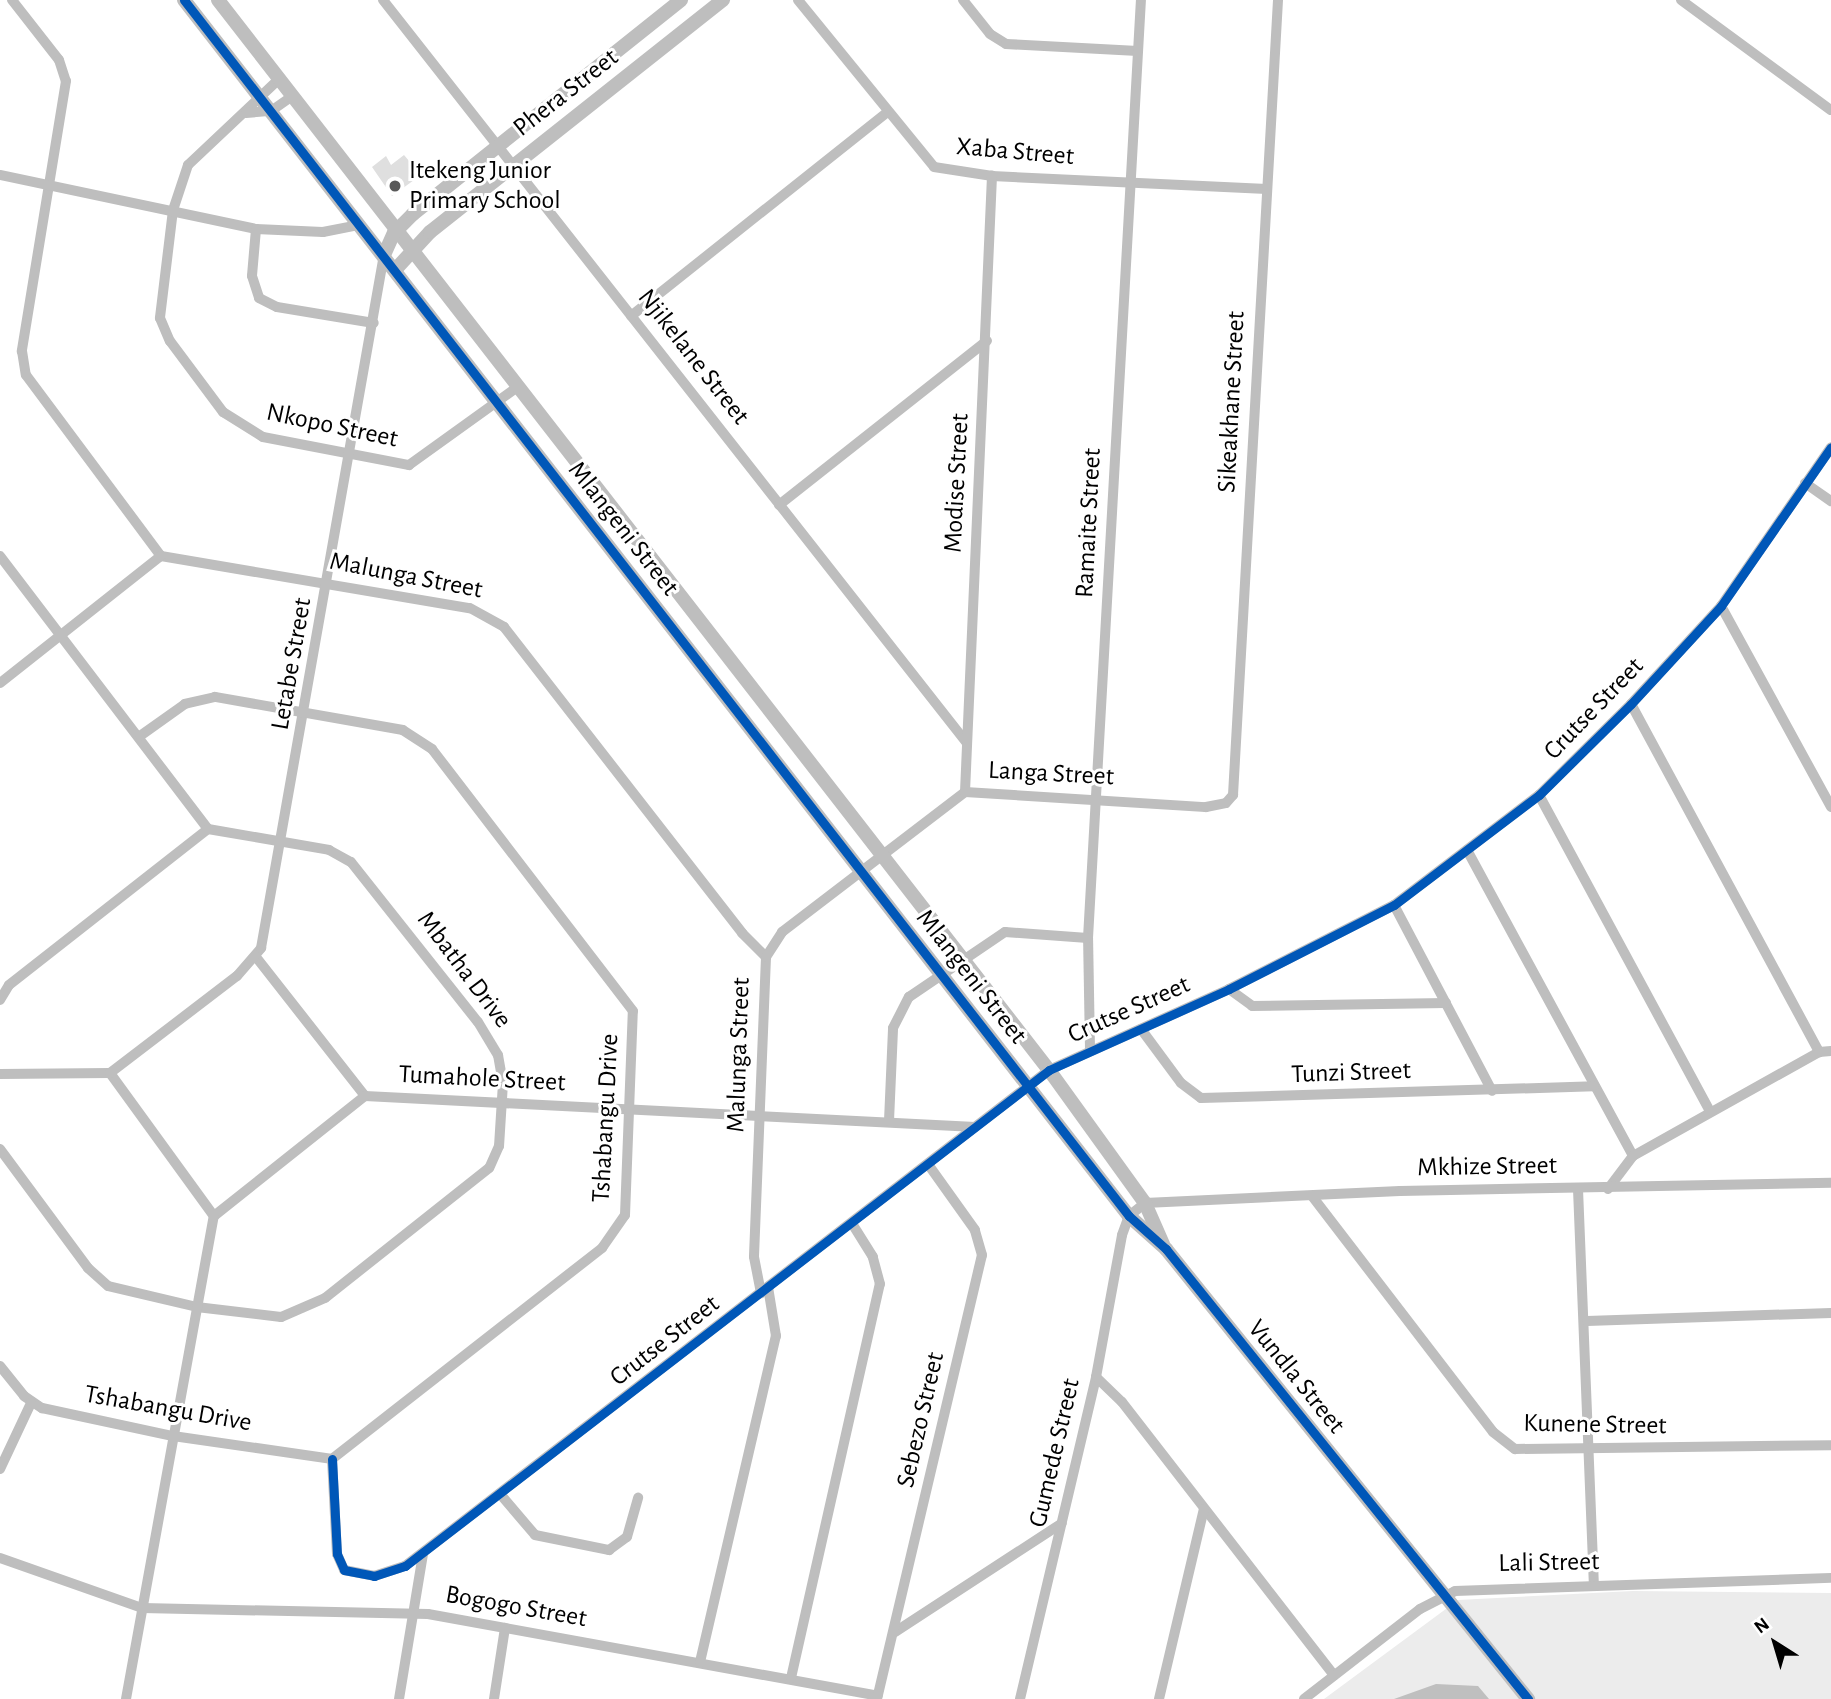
<!DOCTYPE html>
<html>
<head>
<meta charset="utf-8">
<style>
  body { margin:0 }
  #map { position:relative; width:1831px; height:1699px; overflow:hidden; background:#fff; font-family:"Alegreya Sans",sans-serif }
  div>[style] { position:absolute }
  .green>* { inset:0; background:#ececec }
  .water>* { inset:0; background:#bfbfbf }
  .building>* { inset:0; background:#dfdfdf }
  .minor>* { height:10px; margin:-5px; padding:0 5px; transform-origin:5px; border-radius:5px; background:#bebebe }
  .tertiary>* { height:14px; margin:-7px; padding:0 7px; transform-origin:7px; border-radius:7px; background:#bebebe }
  .cycleway>* { height:9px; margin:-4.5px; padding:0 4.5px; transform-origin:4.5px; border-radius:4.5px; background:#0057b8 }
  .dots>* { width:19px; height:19px; translate:-50% -50%; box-sizing:border-box; border:4px solid #fff; border-radius:50% }
  span { translate:-50% -50%; white-space:nowrap; text-align:center; line-height:1.15; -webkit-text-stroke:6px #fff; paint-order:stroke }
  .street-label { font-size:26px; color:#000 }
  .poi-label { font-size:26px; color:#000 }
  .left { translate:0 -50%; text-align:left }
  .north { position:absolute; left:1740px; top:1608px; width:70px; height:70px; -webkit-text-stroke:5px #fff; paint-order:stroke; rotate:323deg; font-size:19px; font-weight:700; line-height:28px; text-align:center; color:#000 }
  .north::after { content:''; display:block; margin:auto; width:24px; height:32px; background:#000; clip-path:polygon(50% 0,100% 100%,50% 72%,0 100%) }
</style>
</head>
<body>
<div id="map">
  <div class="green">
    <i style="clip-path:polygon(1633px 1591px,1831px 1593px,1831px 1699px,1324px 1699px,1458px 1600px)"></i>
  </div>
  <div class="water">
    <i style="clip-path:polygon(1436px 1684px,1478px 1686px,1489px 1699px,1394px 1699px)"></i>
  </div>
  <div class="building">
    <i style="clip-path:polygon(404px 155px,421px 175px,392px 196px,372px 167px,386px 156px,391px 165px)"></i>
  </div>
  <div class="minor">
    <i style="left:12px;top:0;width:76px;rotate:51.9deg"></i>
    <i style="left:59px;top:60px;width:22px;rotate:72deg"></i>
    <i style="left:66px;top:81px;width:274px;rotate:99.3deg"></i>
    <i style="left:22px;top:351px;width:24px;rotate:81deg"></i>
    <i style="left:26px;top:375px;width:226px;rotate:53.3deg"></i>
    <i style="left:161px;top:556px;width:313px;rotate:9.6deg"></i>
    <i style="left:470px;top:608px;width:39px;rotate:29deg"></i>
    <i style="left:504px;top:627px;width:388px;rotate:52.1deg"></i>
    <i style="left:742px;top:933px;width:34px;rotate:45deg"></i>
    <i style="left:766px;top:957px;width:300px;rotate:92.3deg"></i>
    <i style="left:754px;top:1257px;width:37px;rotate:79deg"></i>
    <i style="left:383px;top:0;width:944px;rotate:51.84deg"></i>
    <i style="left:798px;top:0;width:215px;rotate:50.8deg"></i>
    <i style="left:934px;top:167px;width:59px;rotate:8.8deg"></i>
    <i style="left:992px;top:176px;width:275px;rotate:2.7deg"></i>
    <i style="left:963px;top:0;width:43px;rotate:51.5deg"></i>
    <i style="left:990px;top:34px;width:19px;rotate:32deg"></i>
    <i style="left:1006px;top:44px;width:132px;rotate:3deg"></i>
    <i style="left:1681px;top:0;width:186px;rotate:36.3deg"></i>
    <i style="left:278px;top:80px;width:124px;rotate:136.6deg"></i>
    <i style="left:188px;top:165px;width:47px;rotate:108.4deg"></i>
    <i style="left:173px;top:210px;width:109px;rotate:96.9deg"></i>
    <i style="left:160px;top:318px;width:25px;rotate:67deg"></i>
    <i style="left:170px;top:341px;width:89px;rotate:53.3deg"></i>
    <i style="left:223px;top:412px;width:47px;rotate:32deg"></i>
    <i style="left:263px;top:437px;width:149px;rotate:10.9deg"></i>
    <i style="left:409px;top:465px;width:132px;rotate:-35.7deg"></i>
    <i style="left:246px;top:113px;width:25px;rotate:-5deg"></i>
    <i style="left:271px;top:111px;width:24px;rotate:-35deg"></i>
    <i style="left:0;top:175px;width:262px;rotate:11.9deg"></i>
    <i style="left:256px;top:229px;width:67px;rotate:2.6deg"></i>
    <i style="left:323px;top:232px;width:37px;rotate:-11deg"></i>
    <i style="left:256px;top:229px;width:47px;rotate:94.9deg"></i>
    <i style="left:252px;top:276px;width:23px;rotate:72deg"></i>
    <i style="left:259px;top:298px;width:20px;rotate:27deg"></i>
    <i style="left:277px;top:307px;width:98px;rotate:9.4deg"></i>
    <i style="left:631px;top:316px;width:326px;rotate:-38.5deg"></i>
    <i style="left:1805px;top:483px;width:32px;rotate:35deg"></i>
    <i style="left:779px;top:505px;width:265px;rotate:-38.3deg"></i>
    <i style="left:0;top:556px;width:343px;rotate:52.7deg"></i>
    <i style="left:208px;top:829px;width:123px;rotate:9.8deg"></i>
    <i style="left:329px;top:850px;width:25px;rotate:29deg"></i>
    <i style="left:351px;top:862px;width:204px;rotate:51.6deg"></i>
    <i style="left:478px;top:1022px;width:39px;rotate:59deg"></i>
    <i style="left:498px;top:1055px;width:28px;rotate:80deg"></i>
    <i style="left:503px;top:1083px;width:63px;rotate:93.6deg"></i>
    <i style="left:499px;top:1146px;width:24px;rotate:114deg"></i>
    <i style="left:489px;top:1168px;width:209px;rotate:141.6deg"></i>
    <i style="left:325px;top:1298px;width:48px;rotate:156.6deg"></i>
    <i style="left:281px;top:1317px;width:85px;rotate:-173.2deg"></i>
    <i style="left:197px;top:1307px;width:91px;rotate:-166.7deg"></i>
    <i style="left:108px;top:1286px;width:27px;rotate:-138deg"></i>
    <i style="left:88px;top:1268px;width:148px;rotate:-126.5deg"></i>
    <i style="left:1721px;top:606px;width:229px;rotate:61.3deg"></i>
    <i style="left:0;top:683px;width:205px;rotate:-38.3deg"></i>
    <i style="left:1631px;top:704px;width:396px;rotate:61.6deg"></i>
    <i style="left:965px;top:792px;width:617px;rotate:-87.49deg"></i>
    <i style="left:1539px;top:795px;width:359px;rotate:61.6deg"></i>
    <i style="left:1467px;top:850px;width:348px;rotate:61.5deg"></i>
    <i style="left:1394px;top:905px;width:210px;rotate:62.2deg"></i>
    <i style="left:256px;top:957px;width:177px;rotate:51.9deg"></i>
    <i style="left:766px;top:957px;width:30px;rotate:-57deg"></i>
    <i style="left:782px;top:932px;width:230px;rotate:-37.4deg"></i>
    <i style="left:965px;top:792px;width:241px;rotate:3.6deg"></i>
    <i style="left:1206px;top:807px;width:20px;rotate:-11deg"></i>
    <i style="left:1226px;top:803px;width:11px;rotate:-49deg"></i>
    <i style="left:1233px;top:795px;width:796px;rotate:-86.76deg"></i>
    <i style="left:1229px;top:989px;width:29px;rotate:36deg"></i>
    <i style="left:1252px;top:1006px;width:194px;rotate:-0.9deg"></i>
    <i style="left:0;top:1000px;width:17px;rotate:-59deg"></i>
    <i style="left:9px;top:985px;width:253px;rotate:-38.1deg"></i>
    <i style="left:1141px;top:1029px;width:67px;rotate:53.5deg"></i>
    <i style="left:1181px;top:1083px;width:25px;rotate:37deg"></i>
    <i style="left:1201px;top:1098px;width:393px;rotate:-1.7deg"></i>
    <i style="left:1090px;top:1049px;width:111px;rotate:-91deg"></i>
    <i style="left:1088px;top:938px;width:939px;rotate:-86.77deg"></i>
    <i style="left:110px;top:1073px;width:177px;rotate:54deg"></i>
    <i style="left:0;top:1074px;width:110px;rotate:-0.5deg"></i>
    <i style="left:110px;top:1073px;width:160px;rotate:-37.4deg"></i>
    <i style="left:237px;top:976px;width:37px;rotate:-49deg"></i>
    <i style="left:261px;top:948px;width:704px;rotate:-79.94deg"></i>
    <i style="left:365px;top:1096px;width:611px;rotate:2.91deg"></i>
    <i style="left:889px;top:1121px;width:93px;rotate:-87.5deg"></i>
    <i style="left:893px;top:1028px;width:35px;rotate:-63deg"></i>
    <i style="left:909px;top:997px;width:116px;rotate:-34.1deg"></i>
    <i style="left:1005px;top:932px;width:83px;rotate:4.1deg"></i>
    <i style="left:1578px;top:1189px;width:396px;rotate:87.7deg"></i>
    <i style="left:1608px;top:1189px;width:41px;rotate:-52.9deg"></i>
    <i style="left:1633px;top:1156px;width:213px;rotate:-29.2deg"></i>
    <i style="left:1819px;top:1052px;width:12px;rotate:-5deg"></i>
    <i style="left:1312px;top:1196px;width:297px;rotate:52.5deg"></i>
    <i style="left:1493px;top:1432px;width:28px;rotate:38deg"></i>
    <i style="left:1515px;top:1449px;width:316px;rotate:-0.7deg"></i>
    <i style="left:214px;top:1216px;width:193px;rotate:-38.5deg"></i>
    <i style="left:1587px;top:1321px;width:244px;rotate:-1.9deg"></i>
    <i style="left:0;top:1366px;width:38px;rotate:51deg"></i>
    <i style="left:24px;top:1396px;width:22px;rotate:34deg"></i>
    <i style="left:42px;top:1408px;width:134px;rotate:12.1deg"></i>
    <i style="left:173px;top:1436px;width:161px;rotate:8.2deg"></i>
    <i style="left:332px;top:1459px;width:343px;rotate:-38deg"></i>
    <i style="left:602px;top:1248px;width:40px;rotate:-55.1deg"></i>
    <i style="left:625px;top:1215px;width:204px;rotate:-87.8deg"></i>
    <i style="left:633px;top:1011px;width:330px;rotate:-127.5deg"></i>
    <i style="left:432px;top:749px;width:35px;rotate:-147deg"></i>
    <i style="left:403px;top:730px;width:191px;rotate:-170deg"></i>
    <i style="left:215px;top:697px;width:31px;rotate:167deg"></i>
    <i style="left:185px;top:704px;width:55px;rotate:144.6deg"></i>
    <i style="left:1096px;top:1377px;width:36px;rotate:44deg"></i>
    <i style="left:1122px;top:1402px;width:346px;rotate:52.2deg"></i>
    <i style="left:332px;top:1459px;width:95px;rotate:87deg"></i>
    <i style="left:337px;top:1554px;width:17px;rotate:66deg"></i>
    <i style="left:344px;top:1570px;width:31px;rotate:11deg"></i>
    <i style="left:374px;top:1576px;width:33px;rotate:-18deg"></i>
    <i style="left:405px;top:1566px;width:813px;rotate:-37.6deg"></i>
    <i style="left:1049px;top:1070px;width:197px;rotate:-24.2deg"></i>
    <i style="left:1229px;top:989px;width:185px;rotate:-27deg"></i>
    <i style="left:1394px;top:905px;width:182px;rotate:-37.2deg"></i>
    <i style="left:1539px;top:795px;width:129px;rotate:-44.7deg"></i>
    <i style="left:1631px;top:704px;width:133px;rotate:-47.4deg"></i>
    <i style="left:1721px;top:606px;width:193px;rotate:-55.3deg"></i>
    <i style="left:0;top:1469px;width:73px;rotate:-64.8deg"></i>
    <i style="left:501px;top:1495px;width:52px;rotate:49.6deg"></i>
    <i style="left:535px;top:1535px;width:76px;rotate:11.5deg"></i>
    <i style="left:609px;top:1550px;width:22px;rotate:-36deg"></i>
    <i style="left:627px;top:1537px;width:41px;rotate:-74.2deg"></i>
    <i style="left:0;top:1558px;width:151px;rotate:19.4deg"></i>
    <i style="left:142px;top:1608px;width:286px;rotate:1.2deg"></i>
    <i style="left:428px;top:1614px;width:457px;rotate:10.3deg"></i>
    <i style="left:895px;top:1632px;width:199px;rotate:-33.1deg"></i>
    <i style="left:700px;top:1662px;width:335px;rotate:-76.9deg"></i>
    <i style="left:776px;top:1336px;width:50px;rotate:-99.3deg"></i>
    <i style="left:791px;top:1678px;width:404px;rotate:-77.3deg"></i>
    <i style="left:880px;top:1284px;width:28px;rotate:-105deg"></i>
    <i style="left:873px;top:1257px;width:40px;rotate:-122deg"></i>
    <i style="left:126px;top:1699px;width:491px;rotate:-79.7deg"></i>
    <i style="left:399px;top:1699px;width:147px;rotate:-80.6deg"></i>
    <i style="left:494px;top:1699px;width:72px;rotate:-81.2deg"></i>
    <i style="left:877px;top:1699px;width:456px;rotate:-76.7deg"></i>
    <i style="left:982px;top:1255px;width:26px;rotate:-106deg"></i>
    <i style="left:975px;top:1230px;width:81px;rotate:-125.5deg"></i>
    <i style="left:1020px;top:1699px;width:331px;rotate:-76.7deg"></i>
    <i style="left:1096px;top:1377px;width:144px;rotate:-79.6deg"></i>
    <i style="left:1122px;top:1235px;width:20px;rotate:-70deg"></i>
    <i style="left:1129px;top:1216px;width:21px;rotate:-39deg"></i>
    <i style="left:1145px;top:1203px;width:255px;rotate:-2.7deg"></i>
    <i style="left:1400px;top:1191px;width:431px;rotate:-1.1deg"></i>
    <i style="left:1159px;top:1699px;width:195px;rotate:-76.7deg"></i>
    <i style="left:1304px;top:1699px;width:147px;rotate:-37.8deg"></i>
    <i style="left:1420px;top:1609px;width:39px;rotate:-27deg"></i>
    <i style="left:1455px;top:1591px;width:376px;rotate:-2deg"></i>
  </div>
  <div class="tertiary">
    <i style="left:184px;top:0;width:1540px;rotate:52.15deg"></i>
    <i style="left:1129px;top:1216px;width:50px;rotate:41.7deg"></i>
    <i style="left:1166px;top:1249px;width:578px;rotate:51.19deg"></i>
    <i style="left:218px;top:0;width:1355px;rotate:52.17deg"></i>
    <i style="left:1049px;top:1070px;width:164px;rotate:54.2deg"></i>
    <i style="left:1145px;top:1203px;width:45px;rotate:66.3deg"></i>
    <i style="left:384px;top:255px;width:24px;rotate:-66deg"></i>
    <i style="left:394px;top:233px;width:27px;rotate:-45deg"></i>
    <i style="left:413px;top:214px;width:343px;rotate:-38.6deg"></i>
    <i style="left:395px;top:270px;width:52px;rotate:-47.4deg"></i>
    <i style="left:430px;top:232px;width:374px;rotate:-38.4deg"></i>
  </div>
  <div class="cycleway">
    <i style="left:184px;top:0;width:1540px;rotate:52.15deg"></i>
    <i style="left:1129px;top:1216px;width:50px;rotate:41.7deg"></i>
    <i style="left:1166px;top:1249px;width:578px;rotate:51.19deg"></i>
    <i style="left:332px;top:1459px;width:95px;rotate:87deg"></i>
    <i style="left:337px;top:1554px;width:17px;rotate:66deg"></i>
    <i style="left:344px;top:1570px;width:31px;rotate:11deg"></i>
    <i style="left:374px;top:1576px;width:33px;rotate:-18deg"></i>
    <i style="left:405px;top:1566px;width:813px;rotate:-37.6deg"></i>
    <i style="left:1049px;top:1070px;width:197px;rotate:-24.2deg"></i>
    <i style="left:1229px;top:989px;width:185px;rotate:-27deg"></i>
    <i style="left:1394px;top:905px;width:182px;rotate:-37.2deg"></i>
    <i style="left:1539px;top:795px;width:129px;rotate:-44.7deg"></i>
    <i style="left:1631px;top:704px;width:133px;rotate:-47.4deg"></i>
    <i style="left:1721px;top:606px;width:193px;rotate:-55.3deg"></i>
  </div>
  <div class="dots">
    <i style="left:395px;top:186px;background:#595959"></i>
  </div>
  <div class="street-label">
    <span style="left:566px;top:93px;rotate:-38deg">Phera Street</span>
    <span style="left:1015px;top:152px;rotate:5deg">Xaba Street</span>
    <span style="left:693px;top:357px;rotate:52deg">Njikelane Street</span>
    <span style="left:1232px;top:402px;rotate:-87deg">Sikeakhane Street</span>
    <span style="left:332px;top:426px;rotate:12deg">Nkopo Street</span>
    <span style="left:957px;top:483px;rotate:-87deg">Modise Street</span>
    <span style="left:1089px;top:523px;rotate:-87deg">Ramaite Street</span>
    <span style="left:623px;top:529px;rotate:52deg">Mlangeni Street</span>
    <span style="left:406px;top:576px;rotate:11deg">Malunga Street</span>
    <span style="left:292px;top:664px;rotate:-80deg">Letabe Street</span>
    <span style="left:1594px;top:709px;rotate:-46deg">Crutse Street</span>
    <span style="left:1051px;top:774px;rotate:3deg">Langa Street</span>
    <span style="left:464px;top:970px;rotate:53deg">Mbatha Drive</span>
    <span style="left:971px;top:977px;rotate:52deg">Mlangeni Street</span>
    <span style="left:1129px;top:1010px;rotate:-24deg">Crutse Street</span>
    <span style="left:739px;top:1055px;rotate:-88deg">Malunga Street</span>
    <span style="left:1351px;top:1073px;rotate:-2deg">Tunzi Street</span>
    <span style="left:482px;top:1079px;rotate:3deg">Tumahole Street</span>
    <span style="left:606px;top:1118px;rotate:-87deg">Tshabangu Drive</span>
    <span style="left:1487px;top:1167px;rotate:-1deg">Mkhize Street</span>
    <span style="left:665px;top:1341px;rotate:-38deg">Crutse Street</span>
    <span style="left:1296px;top:1377px;rotate:51deg">Vundla Street</span>
    <span style="left:168px;top:1409px;rotate:10deg">Tshabangu Drive</span>
    <span style="left:921px;top:1420px;rotate:-77deg">Sebezo Street</span>
    <span style="left:1595px;top:1425px;rotate:1deg">Kunene Street</span>
    <span style="left:1055px;top:1453px;rotate:-77deg">Gumede Street</span>
    <span style="left:1549px;top:1563px;rotate:-1deg">Lali Street</span>
    <span style="left:516px;top:1607px;rotate:10deg">Bogogo Street</span>
  </div>
  <div class="poi-label">
    <span class="left" style="left:409px;top:186px">Itekeng Junior<br>Primary School</span>
  </div>
  <div class="north">N</div>
</div>
</body>
</html>
